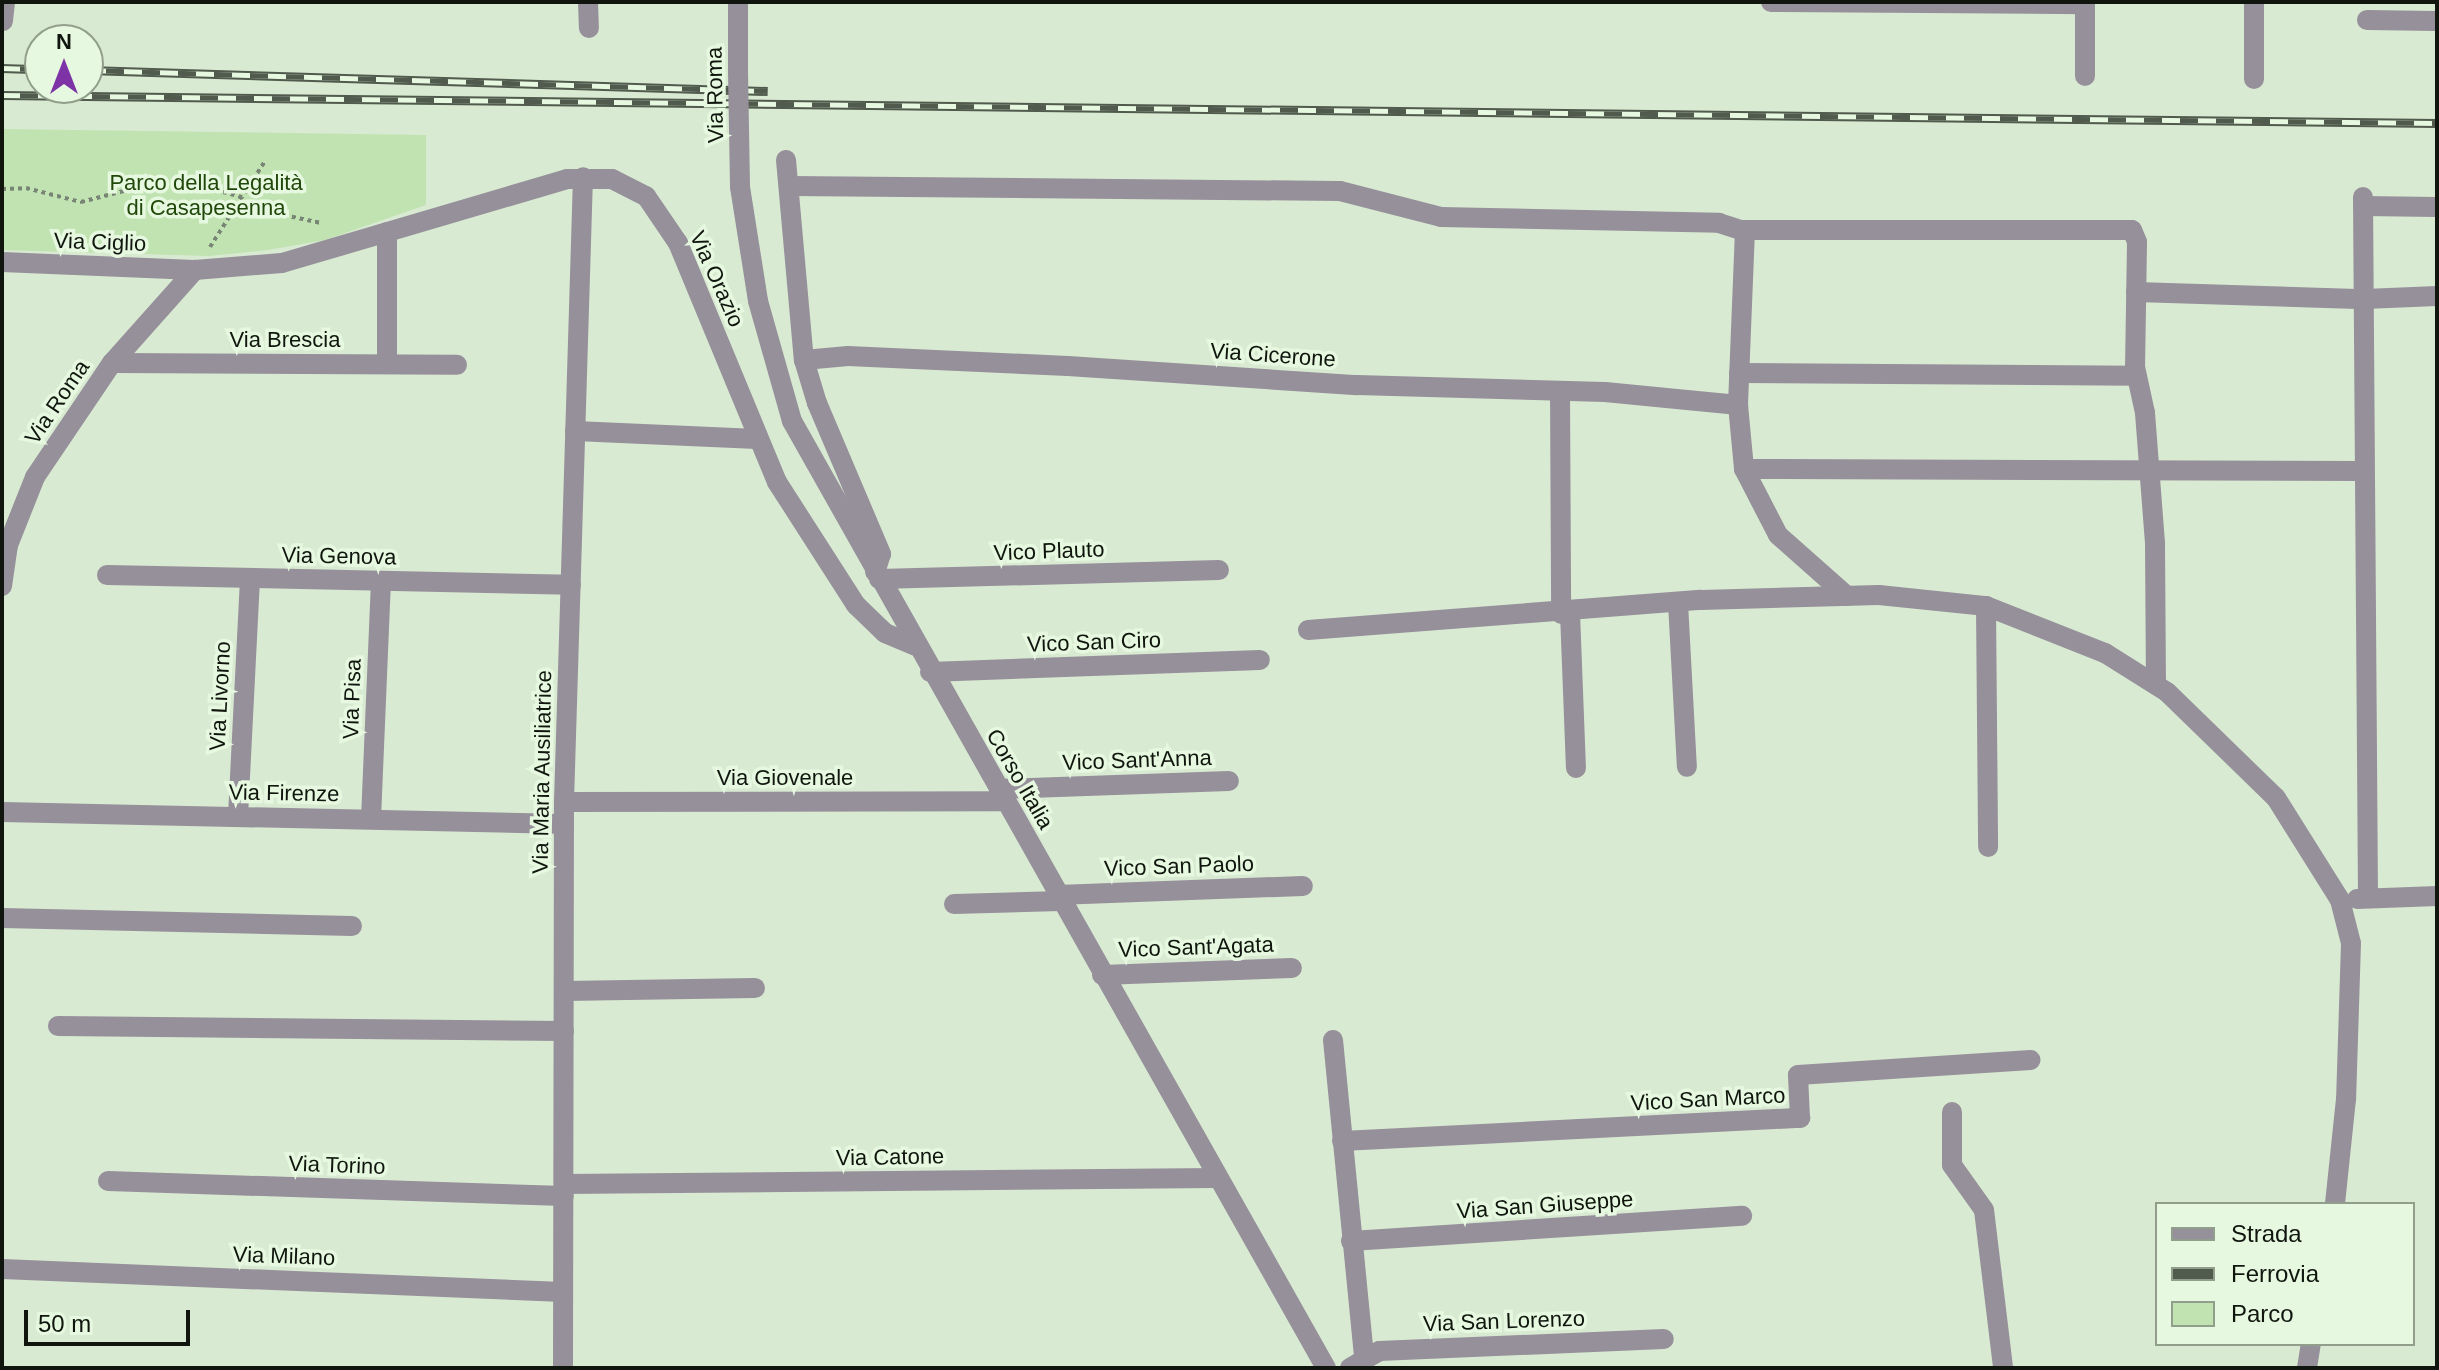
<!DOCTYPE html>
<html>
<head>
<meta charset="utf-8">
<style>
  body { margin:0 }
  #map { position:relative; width:2439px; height:1370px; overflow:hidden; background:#d9ead2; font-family:Arial,sans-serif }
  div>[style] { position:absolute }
  .green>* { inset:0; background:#c0e3b1 }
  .path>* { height:4px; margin-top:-2px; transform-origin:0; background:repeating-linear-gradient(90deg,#788474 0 4px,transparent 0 8px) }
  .street>* { height:20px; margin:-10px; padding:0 10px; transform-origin:10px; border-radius:10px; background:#96909b }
  .rail>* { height:9px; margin-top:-4.5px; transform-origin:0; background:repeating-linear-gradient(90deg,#e6f8df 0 18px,#505a4d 0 36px); box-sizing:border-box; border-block:2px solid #505a4d }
  .street-bridge>* { height:20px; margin:-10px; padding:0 10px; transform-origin:10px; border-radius:10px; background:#96909b }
  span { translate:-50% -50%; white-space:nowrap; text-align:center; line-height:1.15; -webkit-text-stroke:7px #e6f8df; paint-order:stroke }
  .street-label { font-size:22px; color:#10160e }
  .park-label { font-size:22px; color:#21480a }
  .frame { position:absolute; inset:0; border:4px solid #10160e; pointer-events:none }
  .legend { position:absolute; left:2155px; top:1202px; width:260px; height:144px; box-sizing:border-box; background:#e6f8df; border:2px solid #909e8b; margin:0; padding:10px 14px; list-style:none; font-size:24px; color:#10160e }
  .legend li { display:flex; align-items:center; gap:16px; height:40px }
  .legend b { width:40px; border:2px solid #909e8b }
  .north { position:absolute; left:24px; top:24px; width:80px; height:80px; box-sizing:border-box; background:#e6f8df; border:2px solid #909e8b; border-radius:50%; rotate:0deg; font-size:22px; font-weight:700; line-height:32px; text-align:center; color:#10160e }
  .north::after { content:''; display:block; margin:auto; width:28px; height:36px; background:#7d33a6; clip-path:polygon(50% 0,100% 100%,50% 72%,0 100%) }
  .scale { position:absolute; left:24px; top:1310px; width:166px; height:36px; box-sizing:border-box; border:4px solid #10160e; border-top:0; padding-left:10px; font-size:24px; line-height:28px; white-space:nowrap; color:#10160e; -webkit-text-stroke:6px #e6f8df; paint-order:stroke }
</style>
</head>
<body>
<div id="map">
  <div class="green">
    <i style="clip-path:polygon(2px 129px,426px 135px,426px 205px,325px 240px,268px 250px,209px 256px,2px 250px)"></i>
  </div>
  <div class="path">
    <i style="left:2px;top:189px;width:24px;rotate:-2deg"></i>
    <i style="left:26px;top:188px;width:57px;rotate:14.3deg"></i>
    <i style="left:81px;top:202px;width:60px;rotate:-14.5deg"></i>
    <i style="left:139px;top:187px;width:53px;rotate:-3.2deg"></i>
    <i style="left:192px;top:184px;width:52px;rotate:14.6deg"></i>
    <i style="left:237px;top:205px;width:86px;rotate:12.1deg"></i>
    <i style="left:210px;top:247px;width:102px;rotate:-57.4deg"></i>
  </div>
  <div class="street">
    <i style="left:588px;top:2px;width:26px;rotate:88deg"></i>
    <i style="left:1771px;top:2px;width:314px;rotate:0.4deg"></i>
    <i style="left:2254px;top:2px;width:77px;rotate:90deg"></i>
    <i style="left:2367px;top:20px;width:70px;rotate:0.8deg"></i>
    <i style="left:3px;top:21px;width:19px;rotate:-84deg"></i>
    <i style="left:738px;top:71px;width:69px;rotate:-90deg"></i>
    <i style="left:2085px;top:76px;width:74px;rotate:-90deg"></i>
    <i style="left:786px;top:160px;width:201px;rotate:84.9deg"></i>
    <i style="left:804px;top:360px;width:45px;rotate:73.2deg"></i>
    <i style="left:817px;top:403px;width:164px;rotate:67deg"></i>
    <i style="left:881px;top:554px;width:19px;rotate:108deg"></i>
    <i style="left:789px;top:186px;width:551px;rotate:0.52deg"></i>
    <i style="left:1340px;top:191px;width:104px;rotate:14.4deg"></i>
    <i style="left:1441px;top:217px;width:278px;rotate:1.2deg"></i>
    <i style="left:1719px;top:223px;width:22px;rotate:18deg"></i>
    <i style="left:1740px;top:230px;width:392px"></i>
    <i style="left:2132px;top:230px;width:13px;rotate:67deg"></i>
    <i style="left:2137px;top:242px;width:125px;rotate:90.9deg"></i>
    <i style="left:2135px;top:367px;width:47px;rotate:77.7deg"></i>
    <i style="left:2145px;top:413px;width:130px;rotate:85.6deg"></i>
    <i style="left:2155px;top:543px;width:142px;rotate:89.6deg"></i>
    <i style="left:740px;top:187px;width:115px;rotate:81deg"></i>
    <i style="left:758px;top:301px;width:125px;rotate:74.2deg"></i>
    <i style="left:792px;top:421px;width:1087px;rotate:60.58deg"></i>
    <i style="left:2363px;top:197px;width:701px;rotate:89.59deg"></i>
    <i style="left:2363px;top:206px;width:74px;rotate:0.8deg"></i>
    <i style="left:1745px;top:230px;width:175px;rotate:92.3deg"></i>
    <i style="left:1738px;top:405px;width:64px;rotate:84.6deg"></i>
    <i style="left:1744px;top:469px;width:74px;rotate:62.7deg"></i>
    <i style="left:1778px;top:535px;width:92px;rotate:41.5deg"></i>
    <i style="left:2px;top:262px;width:193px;rotate:2.4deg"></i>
    <i style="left:195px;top:270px;width:87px;rotate:-4.6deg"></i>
    <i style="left:282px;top:263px;width:297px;rotate:-16.4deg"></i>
    <i style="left:567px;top:179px;width:45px"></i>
    <i style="left:612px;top:179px;width:38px;rotate:27deg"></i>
    <i style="left:646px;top:196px;width:57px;rotate:55.8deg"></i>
    <i style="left:678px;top:243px;width:259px;rotate:67.5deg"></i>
    <i style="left:777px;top:482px;width:146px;rotate:57.3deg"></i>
    <i style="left:856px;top:605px;width:40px;rotate:44deg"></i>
    <i style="left:885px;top:633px;width:33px;rotate:23deg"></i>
    <i style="left:2136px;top:292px;width:229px;rotate:1.8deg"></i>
    <i style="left:2365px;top:299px;width:72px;rotate:-2.4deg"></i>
    <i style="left:804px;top:360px;width:44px;rotate:-5.2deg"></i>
    <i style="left:848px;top:356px;width:220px;rotate:2.6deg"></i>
    <i style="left:1068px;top:366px;width:290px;rotate:3.8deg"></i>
    <i style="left:1357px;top:385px;width:248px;rotate:1.6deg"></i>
    <i style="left:1605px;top:392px;width:134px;rotate:5.6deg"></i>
    <i style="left:112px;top:363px;width:345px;rotate:0.3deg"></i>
    <i style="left:387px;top:364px;width:132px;rotate:-90deg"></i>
    <i style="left:1739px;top:373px;width:397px;rotate:0.4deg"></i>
    <i style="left:1560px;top:393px;width:221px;rotate:89.7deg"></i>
    <i style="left:575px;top:431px;width:182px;rotate:2.5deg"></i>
    <i style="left:1744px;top:469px;width:619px;rotate:0.19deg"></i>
    <i style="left:107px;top:575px;width:464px;rotate:1.2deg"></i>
    <i style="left:879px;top:579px;width:340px;rotate:-1.5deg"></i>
    <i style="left:2px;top:586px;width:41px;rotate:-81.7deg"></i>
    <i style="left:8px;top:545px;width:73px;rotate:-68.3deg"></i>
    <i style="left:35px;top:477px;width:138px;rotate:-56deg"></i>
    <i style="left:112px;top:363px;width:125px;rotate:-48.3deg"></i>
    <i style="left:1678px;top:603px;width:164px;rotate:86.9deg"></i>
    <i style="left:1986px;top:606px;width:241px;rotate:89.5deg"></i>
    <i style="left:1570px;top:613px;width:155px;rotate:87.8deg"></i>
    <i style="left:1308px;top:630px;width:394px;rotate:-4.4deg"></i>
    <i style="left:1701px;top:600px;width:178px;rotate:-1.6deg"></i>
    <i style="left:1879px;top:595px;width:108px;rotate:5.9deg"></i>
    <i style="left:1986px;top:606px;width:128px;rotate:21.6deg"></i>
    <i style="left:2105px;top:653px;width:73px;rotate:32.2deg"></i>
    <i style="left:2167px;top:692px;width:152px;rotate:44.2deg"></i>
    <i style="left:2276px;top:798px;width:120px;rotate:57.9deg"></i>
    <i style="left:2340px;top:900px;width:44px;rotate:75.7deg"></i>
    <i style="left:2351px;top:943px;width:156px;rotate:91.8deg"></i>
    <i style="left:2346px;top:1099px;width:106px;rotate:96deg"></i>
    <i style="left:930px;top:672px;width:330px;rotate:-2.1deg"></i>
    <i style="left:999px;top:789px;width:230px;rotate:-2deg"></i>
    <i style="left:564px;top:802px;width:441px;rotate:-0.1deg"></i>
    <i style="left:2px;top:812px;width:562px;rotate:1.22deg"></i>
    <i style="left:238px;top:816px;width:238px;rotate:-87.1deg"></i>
    <i style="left:371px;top:819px;width:238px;rotate:-87.6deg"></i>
    <i style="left:1057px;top:895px;width:246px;rotate:-2.1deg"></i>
    <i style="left:2357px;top:899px;width:80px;rotate:-2.1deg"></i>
    <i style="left:954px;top:904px;width:107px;rotate:-1.6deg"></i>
    <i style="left:2px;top:918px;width:350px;rotate:1.3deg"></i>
    <i style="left:1102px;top:975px;width:190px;rotate:-2.1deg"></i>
    <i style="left:564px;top:991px;width:191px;rotate:-0.9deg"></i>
    <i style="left:58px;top:1026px;width:506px;rotate:0.57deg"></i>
    <i style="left:1333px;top:1040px;width:321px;rotate:84.4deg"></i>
    <i style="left:1952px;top:1112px;width:53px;rotate:90deg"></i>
    <i style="left:1952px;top:1165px;width:55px;rotate:54.6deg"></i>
    <i style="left:1984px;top:1210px;width:159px;rotate:83.1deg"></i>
    <i style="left:1342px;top:1141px;width:459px;rotate:-2.9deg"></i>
    <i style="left:1800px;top:1118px;width:43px;rotate:-92.7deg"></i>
    <i style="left:1798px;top:1075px;width:233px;rotate:-3.7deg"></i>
    <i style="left:108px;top:1181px;width:456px;rotate:1.9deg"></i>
    <i style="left:564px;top:1184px;width:653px;rotate:-0.53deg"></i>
    <i style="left:1351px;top:1241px;width:392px;rotate:-3.7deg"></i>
    <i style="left:2px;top:1269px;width:561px;rotate:2.35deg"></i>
    <i style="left:563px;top:1368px;width:566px;rotate:-89.9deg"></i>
    <i style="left:564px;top:802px;width:625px;rotate:-88.26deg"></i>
    <i style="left:1350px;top:1368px;width:34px;rotate:-30deg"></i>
    <i style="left:1379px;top:1351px;width:285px;rotate:-2.4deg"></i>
    <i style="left:2307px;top:1368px;width:24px;rotate:-81deg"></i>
  </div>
  <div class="rail">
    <i style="left:2px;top:68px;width:38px;rotate:2deg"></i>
    <i style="left:88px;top:70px;width:680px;rotate:1.77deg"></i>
    <i style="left:2px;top:95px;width:2435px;rotate:0.66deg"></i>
  </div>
  <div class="street-bridge">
    <i style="left:738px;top:71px;width:116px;rotate:89deg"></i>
  </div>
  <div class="street-label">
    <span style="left:715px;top:95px;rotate:-91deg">Via Roma</span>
    <span style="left:100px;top:242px;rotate:2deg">Via Ciglio</span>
    <span style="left:717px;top:279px;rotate:66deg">Via Orazio</span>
    <span style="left:285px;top:340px">Via Brescia</span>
    <span style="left:1273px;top:355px;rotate:4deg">Via Cicerone</span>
    <span style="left:57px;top:402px;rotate:-56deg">Via Roma</span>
    <span style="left:1049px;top:551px;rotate:-2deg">Vico Plauto</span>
    <span style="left:339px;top:556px;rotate:1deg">Via Genova</span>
    <span style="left:1094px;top:642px;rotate:-2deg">Vico San Ciro</span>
    <span style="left:220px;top:696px;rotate:-87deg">Via Livorno</span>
    <span style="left:352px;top:699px;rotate:-88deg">Via Pisa</span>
    <span style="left:1137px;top:760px;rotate:-2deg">Vico Sant'Anna</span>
    <span style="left:542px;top:772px;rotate:-89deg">Via Maria Ausiliatrice</span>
    <span style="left:785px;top:778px">Via Giovenale</span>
    <span style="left:1020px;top:779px;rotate:60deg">Corso Italia</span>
    <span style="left:284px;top:793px;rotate:1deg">Via Firenze</span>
    <span style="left:1179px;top:866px;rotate:-2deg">Vico San Paolo</span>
    <span style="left:1196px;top:947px;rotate:-2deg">Vico Sant'Agata</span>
    <span style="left:1708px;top:1099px;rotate:-3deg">Vico San Marco</span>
    <span style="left:890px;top:1157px;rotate:-1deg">Via Catone</span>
    <span style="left:337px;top:1165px;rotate:2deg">Via Torino</span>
    <span style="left:1545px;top:1205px;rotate:-4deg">Via San Giuseppe</span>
    <span style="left:284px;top:1256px;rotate:2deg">Via Milano</span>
    <span style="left:1504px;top:1321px;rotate:-2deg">Via San Lorenzo</span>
  </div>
  <div class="park-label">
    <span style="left:206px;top:195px">Parco della Legalità<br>di Casapesenna</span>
  </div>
  <div class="frame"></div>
  <ul class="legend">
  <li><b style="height:10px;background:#96909b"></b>Strada</li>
  <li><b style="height:10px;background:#505a4d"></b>Ferrovia</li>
  <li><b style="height:22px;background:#c0e3b1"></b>Parco</li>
  </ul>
  <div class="north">N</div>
  <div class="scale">50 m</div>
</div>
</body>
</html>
